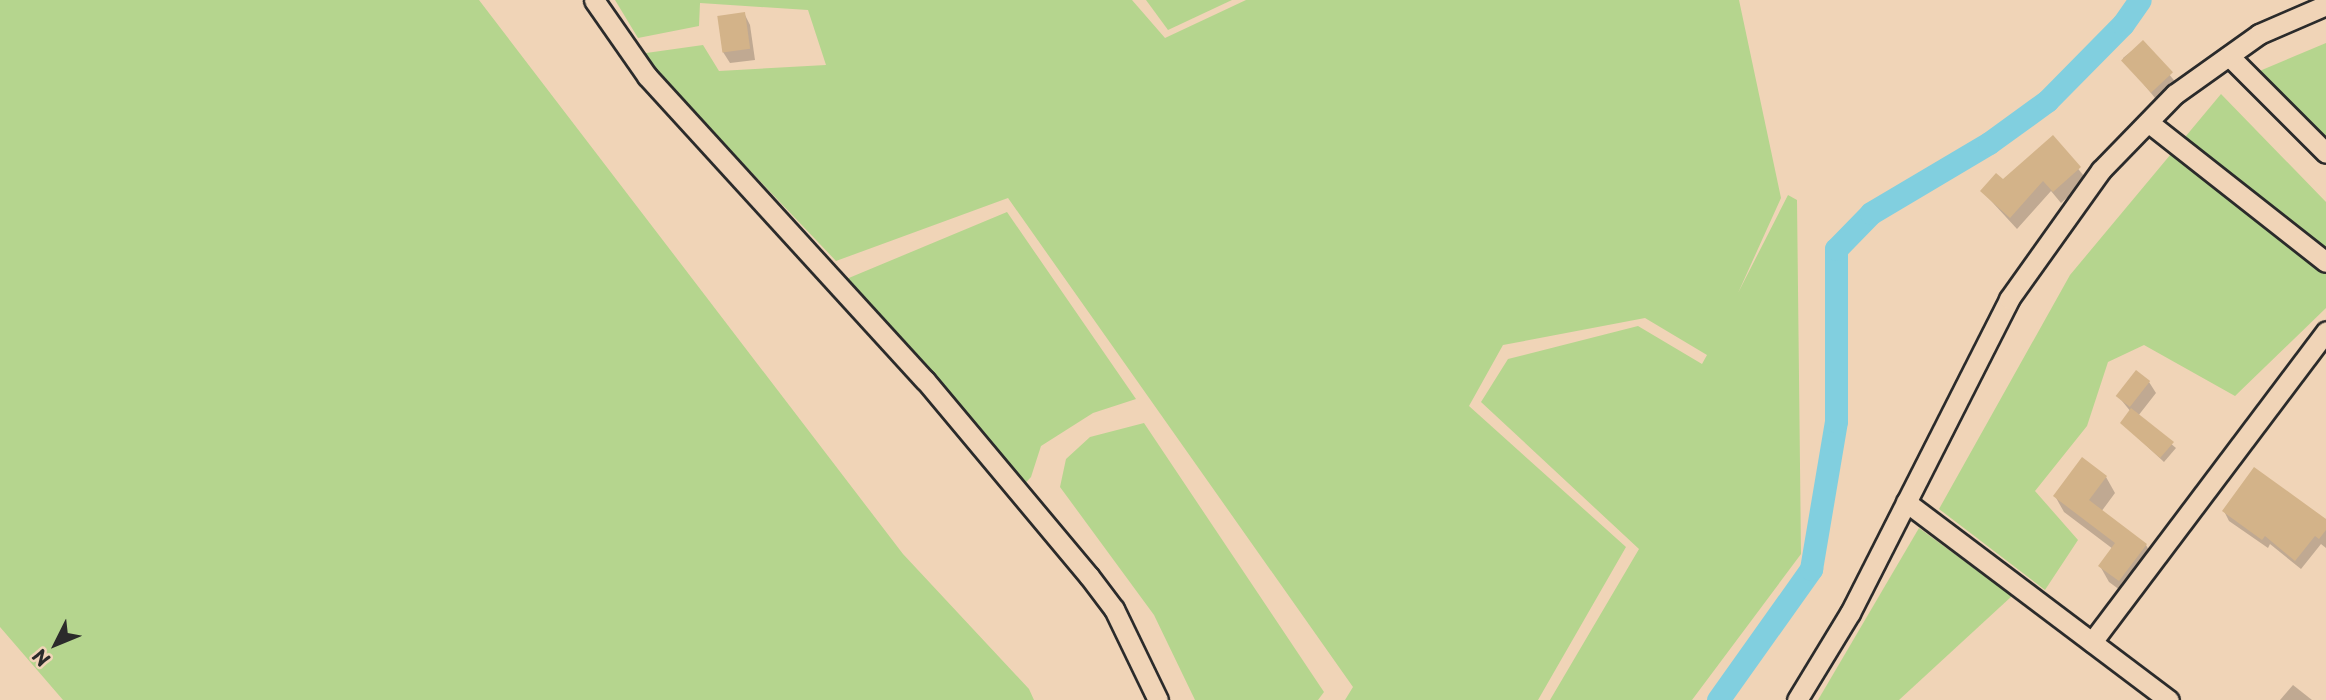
<!DOCTYPE html>
<html>
<head>
<meta charset="utf-8">
<style>
  body { margin:0 }
  #map { position:relative; width:2326px; height:700px; overflow:hidden; background:#f0d4b7; font-family:"Playpen Sans",sans-serif }
  div>[style] { position:absolute }
  .green>* { inset:0; background:#b5d58e }
  .shadow>* { inset:0; background:#0003; transform-origin:0 0 }
  .canal>* { height:23px; margin:-11.5px; padding:0 11.5px; transform-origin:11.5px; border-radius:11.5px; background:#81cfdf }
  .building>* { inset:0; background:#d3b389; transform-origin:0 0 }
  .roads { filter:drop-shadow(2px 0 #2b2b2b) drop-shadow(-2px 0 #2b2b2b) drop-shadow(0 2px #2b2b2b) drop-shadow(0 -2px #2b2b2b) }
  .street>* { height:19px; margin:-9.5px; padding:0 9.5px; transform-origin:9.5px; border-radius:9.5px; background:#f0d4b7 }
  span { translate:-50% -50%; white-space:nowrap; text-align:center; line-height:1.15; -webkit-text-stroke:6px #f0d4b7; paint-order:stroke }
  .north { position:absolute; left:21px; top:609px; width:70px; height:70px; -webkit-text-stroke:5px #f0d4b7; paint-order:stroke; rotate:227deg; font-size:19px; font-weight:700; line-height:28px; text-align:center; color:#2b2b2b }
  .north::after { content:''; display:block; margin:auto; width:24px; height:32px; background:#2b2b2b; clip-path:polygon(50% 0,100% 100%,50% 72%,0 100%) }
</style>
</head>
<body>
<div id="map">
  <div class="green">
    <i style="clip-path:polygon(0 0,479px 0,903px 554px,1029px 689px,1034px 700px,63px 700px,0 627px)"></i>
    <i style="clip-path:polygon(615px 0,1132px 0,1165px 38px,1246px 0,1739px 0,1781px 198px,1738px 293px,1788px 195px,1797px 200px,1801px 554px,1692px 700px,1550px 700px,1639px 549px,1481px 402px,1508px 359px,1638px 326px,1702px 364px,1707px 355px,1645px 318px,1503px 345px,1469px 406px,1626px 547px,1538px 700px,1345px 700px,1353px 687px,1008px 198px,836px 261px,639px 54px,703px 45px,719px 71px,826px 65px,808px 10px,700px 3px,699px 26px,638px 38px)"></i>
    <i style="clip-path:polygon(1146px 0,1232px 0,1168px 30px)"></i>
    <i style="clip-path:polygon(2326px 43px,2326px 143px,2250px 75px)"></i>
    <i style="clip-path:polygon(2221px 94px,2326px 202px,2326px 308px,2235px 396px,2144px 345px,2108px 362px,2087px 426px,2035px 491px,2078px 540px,2045px 590px,1939px 509px,2070px 275px)"></i>
    <i style="clip-path:polygon(1007px 212px,1136px 399px,1093px 413px,1041px 446px,1031px 477px,1018px 491px,844px 280px)"></i>
    <i style="clip-path:polygon(1144px 423px,1324px 692px,1318px 700px,1195px 700px,1154px 615px,1060px 487px,1066px 459px,1090px 437px)"></i>
    <i style="clip-path:polygon(1919px 528px,2012px 596px,1899px 700px,1818px 700px)"></i>
  </div>
  <div class="shadow">
    <i style="clip-path:polygon(744px 13px,750px 25px,755px 60px,730px 63px,723px 52px)"></i>
    <i style="left:2143px;top:42px;width:55px;height:26px;rotate:51deg"></i>
    <i style="clip-path:polygon(2053px 137px,2087px 180px,2061px 203px,2051px 191px,2017px 229px,1982px 191px,2003px 181px)"></i>
    <i style="clip-path:polygon(2149px 382px,2156px 393px,2138px 416px,2176px 448px,2164px 462px,2122px 423px,2131px 412px,2118px 396px)"></i>
    <i style="clip-path:polygon(2106px 477px,2115px 493px,2101px 512px,2146px 545px,2155px 561px,2128px 596px,2109px 582px,2100px 566px,2113px 549px,2064px 512px,2055px 496px)"></i>
    <i style="clip-path:polygon(2224px 511px,2326px 521px,2326px 548px,2321px 544px,2301px 569px,2270px 544px,2268px 548px,2229px 521px)"></i>
    <i style="clip-path:polygon(2293px 685px,2312px 700px,2280px 700px)"></i>
  </div>
  <div class="canal">
    <i style="left:1718px;top:700px;width:161px;rotate:-54.6deg"></i>
    <i style="left:1811px;top:569px;width:150px;rotate:-80.4deg"></i>
    <i style="left:1836px;top:421px;width:172px;rotate:-90deg"></i>
    <i style="left:1836px;top:249px;width:50px;rotate:-45.8deg"></i>
    <i style="left:1871px;top:213px;width:137px;rotate:-30.7deg"></i>
    <i style="left:1989px;top:143px;width:72px;rotate:-35.9deg"></i>
    <i style="left:2047px;top:101px;width:108px;rotate:-45.4deg"></i>
    <i style="left:2123px;top:24px;width:29px;rotate:-55deg"></i>
  </div>
  <div class="building">
    <i style="left:745px;top:12px;width:37px;height:28px;rotate:82deg"></i>
    <i style="left:2143px;top:40px;width:44px;height:30px;rotate:47deg"></i>
    <i style="clip-path:polygon(2053px 135px,2081px 167px,2053px 192px,2043px 181px,2010px 218px,1980px 191px,1996px 173px,2003px 179px)"></i>
    <i style="left:2136px;top:370px;width:18px;height:33px;rotate:38deg"></i>
    <i style="clip-path:polygon(2131px 408px,2174px 442px,2160px 458px,2120px 423px)"></i>
    <i style="clip-path:polygon(2082px 457px,2107px 476px,2089px 500px,2147px 544px,2119px 581px,2098px 566px,2115px 543px,2053px 496px)"></i>
    <i style="clip-path:polygon(2254px 467px,2326px 519px,2326px 530px,2319px 539px,2315px 536px,2295px 561px,2265px 536px,2262px 540px,2222px 511px)"></i>
  </div>
  <div class="roads">
    <div class="street">
      <i style="left:594px;top:0;width:93px;rotate:55.1deg"></i>
      <i style="left:647px;top:76px;width:412px;rotate:47.6deg"></i>
      <i style="left:925px;top:380px;width:256px;rotate:50.1deg"></i>
      <i style="left:1089px;top:576px;width:41px;rotate:52.9deg"></i>
      <i style="left:1114px;top:609px;width:101px;rotate:64.2deg"></i>
      <i style="left:2229px;top:56px;width:137px;rotate:45deg"></i>
      <i style="left:2148px;top:122px;width:226px;rotate:38.2deg"></i>
      <i style="left:1906px;top:502px;width:329px;rotate:37deg"></i>
      <i style="left:2092px;top:642px;width:389px;rotate:-53deg"></i>
      <i style="left:1797px;top:700px;width:102px;rotate:-58.7deg"></i>
      <i style="left:1850px;top:613px;width:352px;rotate:-63.1deg"></i>
      <i style="left:2009px;top:299px;width:158px;rotate:-54.5deg"></i>
      <i style="left:2101px;top:170px;width:106px;rotate:-45.8deg"></i>
      <i style="left:2175px;top:94px;width:103px;rotate:-35.5deg"></i>
      <i style="left:2259px;top:34px;width:73px;rotate:-23.4deg"></i>
    </div>
  </div>
  <div class="north">N</div>
</div>
</body>
</html>
